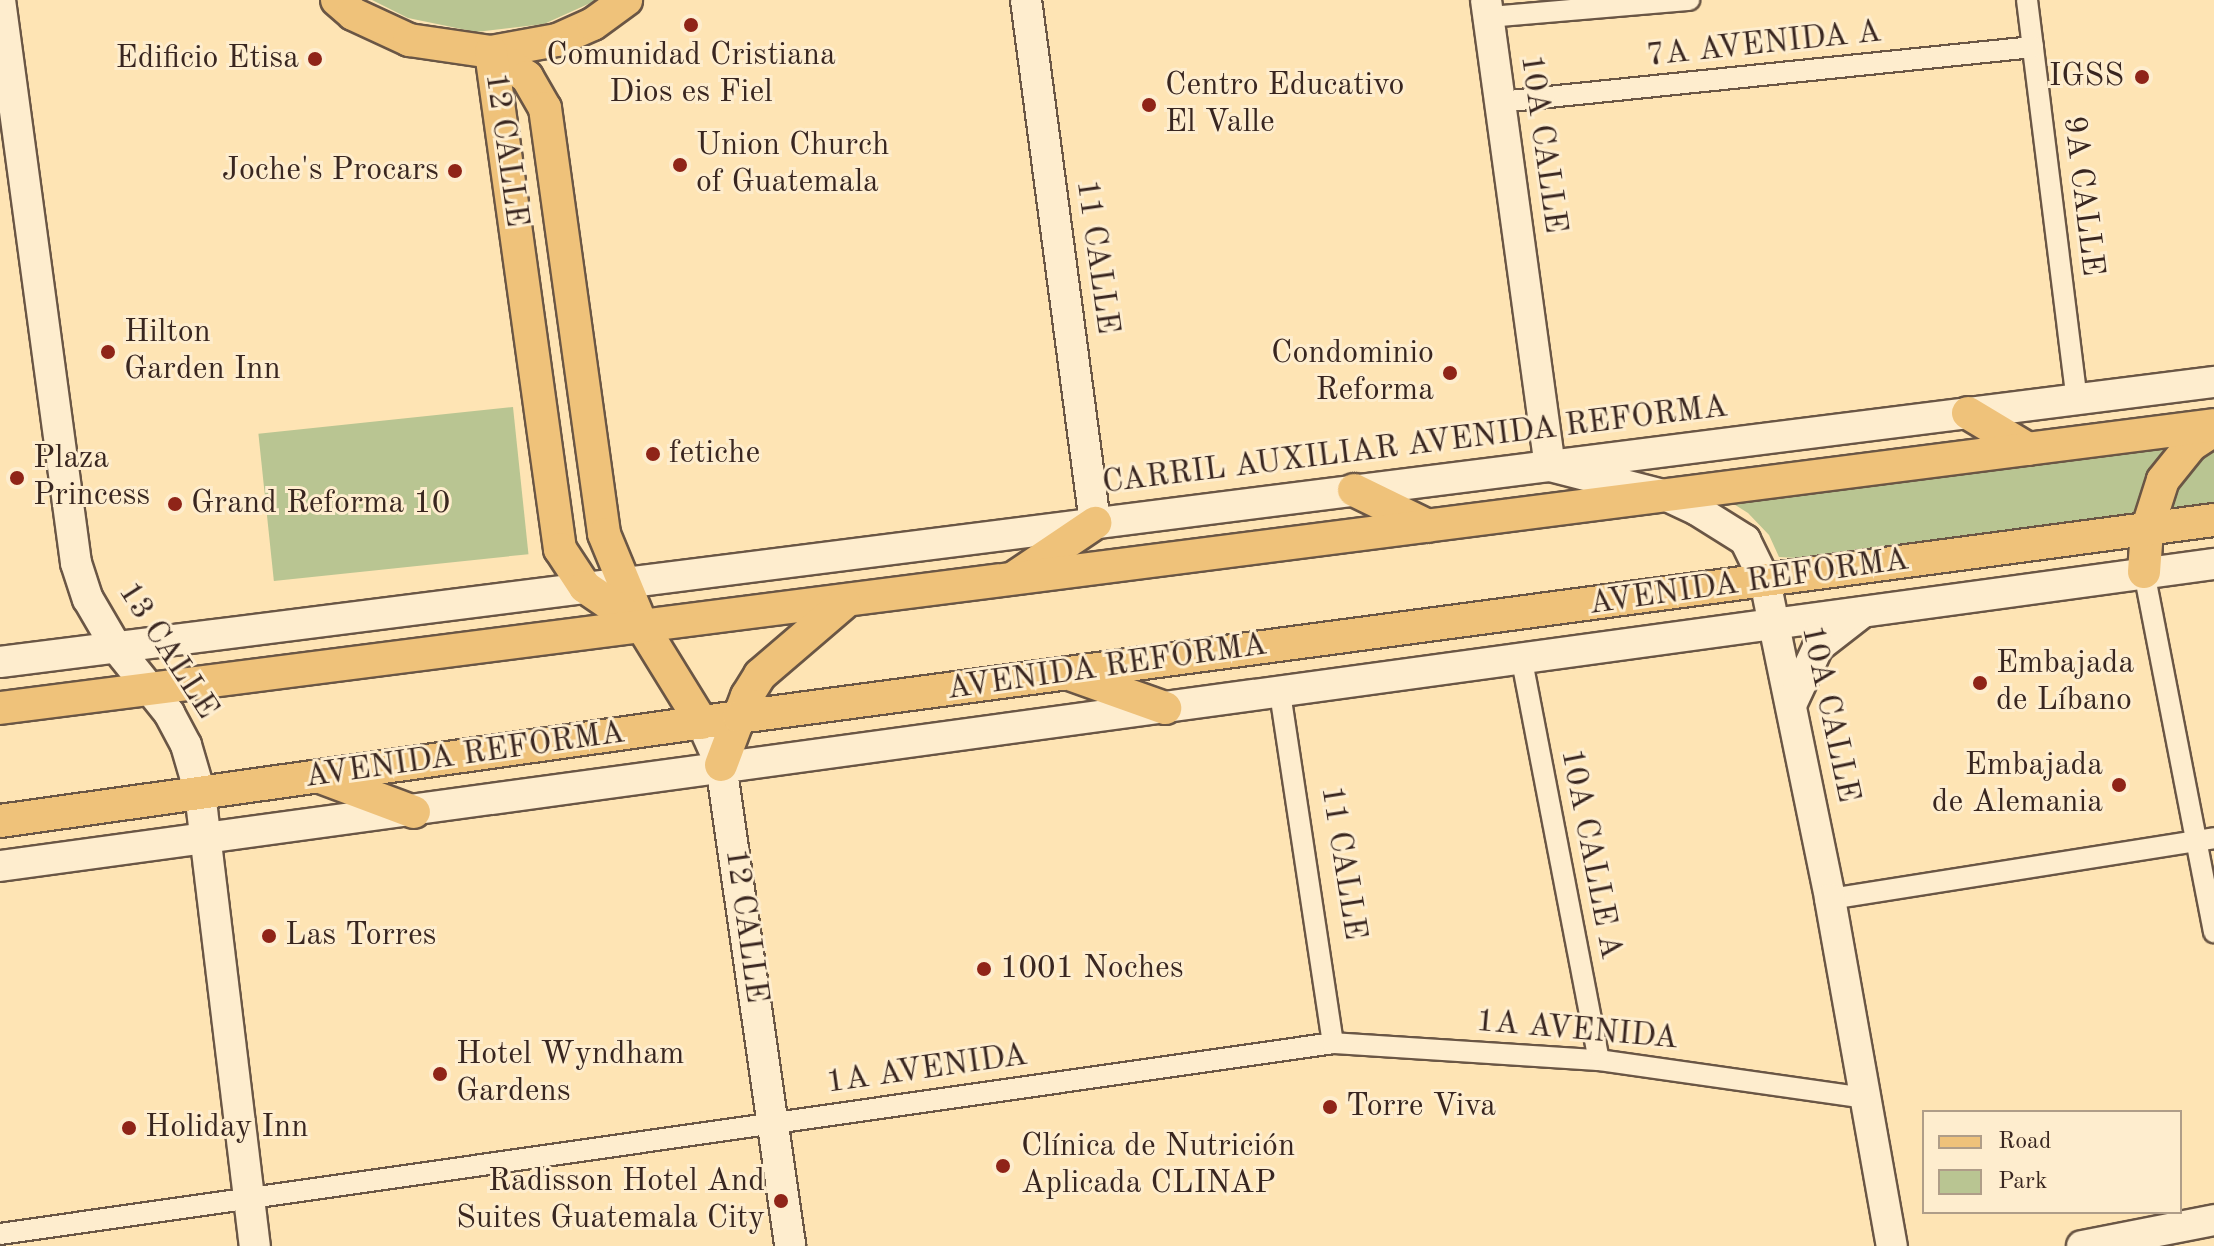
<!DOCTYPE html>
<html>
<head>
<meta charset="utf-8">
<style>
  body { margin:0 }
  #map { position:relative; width:2214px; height:1246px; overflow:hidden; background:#fee4b4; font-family:"Old Standard TT",serif }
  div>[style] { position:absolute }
  .green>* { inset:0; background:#b9c592; transform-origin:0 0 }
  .roads { filter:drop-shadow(2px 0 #6a5645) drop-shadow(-2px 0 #6a5645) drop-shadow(0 2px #6a5645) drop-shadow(0 -2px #6a5645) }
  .street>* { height:20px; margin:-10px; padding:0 10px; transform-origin:10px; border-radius:10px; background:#feedce }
  .secondary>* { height:30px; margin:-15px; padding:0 15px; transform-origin:15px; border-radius:15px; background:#feedce }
  .primary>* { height:32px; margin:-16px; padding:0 16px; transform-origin:16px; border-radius:16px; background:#efc27a }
  .dots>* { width:22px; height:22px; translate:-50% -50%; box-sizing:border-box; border:4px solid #feedce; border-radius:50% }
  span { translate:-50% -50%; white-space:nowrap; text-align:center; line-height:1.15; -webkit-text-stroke:6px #feedce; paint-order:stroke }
  .street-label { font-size:32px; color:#392620 }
  .poi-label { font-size:32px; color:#392620 }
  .right { translate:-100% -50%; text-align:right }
  .left { translate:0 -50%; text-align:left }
  .legend { position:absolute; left:1922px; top:1110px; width:260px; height:104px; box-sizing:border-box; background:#feedce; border:2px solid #af9d88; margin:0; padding:10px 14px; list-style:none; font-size:24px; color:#392620 }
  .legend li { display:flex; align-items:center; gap:16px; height:40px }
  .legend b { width:40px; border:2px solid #af9d88 }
</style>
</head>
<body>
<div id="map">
  <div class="green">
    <i style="clip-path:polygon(372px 0,597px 0,544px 24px,476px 32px,408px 18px)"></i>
    <i style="left:513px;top:407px;width:148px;height:256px;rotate:84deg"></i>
    <i style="clip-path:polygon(2214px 410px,2214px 503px,1815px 559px,1779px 557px,1769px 535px,1748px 513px,1713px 491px)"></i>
  </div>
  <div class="roads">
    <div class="street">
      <i style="left:2027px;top:0;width:402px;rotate:82.9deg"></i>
      <i style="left:1489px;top:17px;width:201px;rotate:-4.9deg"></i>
      <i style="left:1500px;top:102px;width:536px;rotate:-5.89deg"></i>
      <i style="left:2144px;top:572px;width:367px;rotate:79deg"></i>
      <i style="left:1522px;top:661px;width:406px;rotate:79.1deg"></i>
      <i style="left:1280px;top:693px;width:354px;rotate:81.4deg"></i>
      <i style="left:1830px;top:899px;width:389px;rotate:-9deg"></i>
      <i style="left:0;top:1234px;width:1347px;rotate:-8.15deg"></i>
      <i style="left:1333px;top:1043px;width:267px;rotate:3.7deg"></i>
      <i style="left:1599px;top:1060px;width:269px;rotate:8.1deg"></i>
    </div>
    <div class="secondary">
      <i style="left:0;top:0;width:568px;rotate:82.31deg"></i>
      <i style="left:76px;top:563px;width:38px;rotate:72deg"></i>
      <i style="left:88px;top:599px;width:56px;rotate:59.7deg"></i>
      <i style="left:116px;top:647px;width:85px;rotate:51.2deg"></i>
      <i style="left:169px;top:713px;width:36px;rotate:62deg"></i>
      <i style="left:186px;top:745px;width:50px;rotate:73.7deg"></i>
      <i style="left:200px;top:793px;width:456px;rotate:83.1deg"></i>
      <i style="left:1026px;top:0;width:528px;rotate:82.48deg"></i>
      <i style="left:1486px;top:0;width:470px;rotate:82.2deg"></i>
      <i style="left:1550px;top:466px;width:121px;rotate:14.4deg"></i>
      <i style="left:1667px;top:496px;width:33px;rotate:25deg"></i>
      <i style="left:1697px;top:510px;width:57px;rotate:32deg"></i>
      <i style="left:1745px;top:540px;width:46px;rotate:64deg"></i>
      <i style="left:1765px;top:581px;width:325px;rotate:78.4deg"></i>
      <i style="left:1830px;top:899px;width:352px;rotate:79.9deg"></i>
      <i style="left:0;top:662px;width:2232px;rotate:-7.21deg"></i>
      <i style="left:1791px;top:705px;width:64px;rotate:-65deg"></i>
      <i style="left:1818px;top:647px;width:57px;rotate:-37.9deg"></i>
      <i style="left:702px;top:723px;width:46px;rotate:65.7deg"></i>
      <i style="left:721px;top:765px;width:486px;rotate:81.8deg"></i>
      <i style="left:0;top:866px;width:2235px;rotate:-7.77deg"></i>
      <i style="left:2082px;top:1246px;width:135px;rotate:-11.1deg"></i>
    </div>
    <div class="primary">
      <i style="left:337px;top:0;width:21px;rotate:41deg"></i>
      <i style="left:353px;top:14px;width:62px;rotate:24.9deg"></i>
      <i style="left:409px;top:40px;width:83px;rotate:8.3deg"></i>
      <i style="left:491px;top:52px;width:67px;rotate:-10.3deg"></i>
      <i style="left:557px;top:40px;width:39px;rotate:-24deg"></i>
      <i style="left:593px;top:24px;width:41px;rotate:-36deg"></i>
      <i style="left:491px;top:52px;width:44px;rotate:34.8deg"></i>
      <i style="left:527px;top:77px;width:36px;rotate:60deg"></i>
      <i style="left:545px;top:108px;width:430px;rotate:82.1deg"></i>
      <i style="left:604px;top:534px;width:100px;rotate:67.6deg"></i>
      <i style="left:642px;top:626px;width:114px;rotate:58.3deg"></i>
      <i style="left:491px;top:52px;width:502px;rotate:82.1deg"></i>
      <i style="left:560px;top:549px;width:45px;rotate:56.7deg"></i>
      <i style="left:585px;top:587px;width:69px;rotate:34.4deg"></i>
      <i style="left:1968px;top:413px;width:70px;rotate:31deg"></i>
      <i style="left:1354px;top:490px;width:82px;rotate:25.9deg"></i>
      <i style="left:2144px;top:572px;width:42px;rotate:-85.9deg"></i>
      <i style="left:2147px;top:530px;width:52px;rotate:-72.3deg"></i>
      <i style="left:2163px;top:480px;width:45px;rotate:-51.3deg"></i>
      <i style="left:2191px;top:445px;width:27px;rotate:-33deg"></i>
      <i style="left:1015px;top:577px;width:97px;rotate:-34deg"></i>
      <i style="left:1072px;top:675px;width:99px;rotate:19.5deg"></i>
      <i style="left:0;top:708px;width:2232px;rotate:-7.28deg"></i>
      <i style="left:721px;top:765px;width:74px;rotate:-69.4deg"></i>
      <i style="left:747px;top:696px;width:25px;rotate:-58deg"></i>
      <i style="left:760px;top:675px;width:111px;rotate:-40.6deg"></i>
      <i style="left:323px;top:778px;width:97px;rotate:20.5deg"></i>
      <i style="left:0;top:821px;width:746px;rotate:-8.01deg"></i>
      <i style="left:739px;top:717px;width:1488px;rotate:-7.61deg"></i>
    </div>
  </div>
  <div class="dots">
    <i style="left:691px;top:25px;background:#8f2418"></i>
    <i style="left:315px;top:59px;background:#8f2418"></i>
    <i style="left:2142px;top:77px;background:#8f2418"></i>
    <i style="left:1149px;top:105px;background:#8f2418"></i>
    <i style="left:680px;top:165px;background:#8f2418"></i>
    <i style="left:455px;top:171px;background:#8f2418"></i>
    <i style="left:108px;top:352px;background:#8f2418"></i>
    <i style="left:1450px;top:373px;background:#8f2418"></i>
    <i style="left:653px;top:454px;background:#8f2418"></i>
    <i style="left:17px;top:478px;background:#8f2418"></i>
    <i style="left:175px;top:504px;background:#8f2418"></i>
    <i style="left:1980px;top:683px;background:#8f2418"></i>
    <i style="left:2119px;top:785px;background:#8f2418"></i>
    <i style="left:269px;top:936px;background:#8f2418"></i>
    <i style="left:984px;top:969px;background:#8f2418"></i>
    <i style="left:440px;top:1074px;background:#8f2418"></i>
    <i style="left:1330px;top:1107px;background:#8f2418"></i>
    <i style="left:129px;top:1128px;background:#8f2418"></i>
    <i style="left:1003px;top:1166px;background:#8f2418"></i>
    <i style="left:781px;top:1201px;background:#8f2418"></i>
  </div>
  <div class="street-label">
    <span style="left:1764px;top:45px;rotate:-6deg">7A AVENIDA A</span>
    <span style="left:1542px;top:144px;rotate:82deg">10A CALLE</span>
    <span style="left:505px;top:150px;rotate:82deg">12 CALLE</span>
    <span style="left:2082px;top:196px;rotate:83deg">9A CALLE</span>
    <span style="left:1096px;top:257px;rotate:82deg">11 CALLE</span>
    <span style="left:1415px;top:446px;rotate:-7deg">CARRIL AUXILIAR AVENIDA REFORMA</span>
    <span style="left:1749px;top:583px;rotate:-8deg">AVENIDA REFORMA</span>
    <span style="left:167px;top:651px;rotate:57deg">13 CALLE</span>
    <span style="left:1107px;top:668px;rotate:-8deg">AVENIDA REFORMA</span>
    <span style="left:1829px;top:714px;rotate:78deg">10A CALLE</span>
    <span style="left:465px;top:756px;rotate:-8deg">AVENIDA REFORMA</span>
    <span style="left:1590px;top:854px;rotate:79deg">10A CALLE A</span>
    <span style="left:1342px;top:863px;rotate:81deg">11 CALLE</span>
    <span style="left:745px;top:926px;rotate:82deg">12 CALLE</span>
    <span style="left:1577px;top:1031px;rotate:5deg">1A AVENIDA</span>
    <span style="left:927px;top:1070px;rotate:-8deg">1A AVENIDA</span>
  </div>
  <div class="poi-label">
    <span style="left:691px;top:75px">Comunidad Cristiana<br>Dios es Fiel</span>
    <span class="right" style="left:299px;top:59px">Edificio Etisa</span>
    <span class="right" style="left:2124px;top:77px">IGSS</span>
    <span class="left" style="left:1165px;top:105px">Centro Educativo<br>El Valle</span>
    <span class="left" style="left:696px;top:165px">Union Church<br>of Guatemala</span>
    <span class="right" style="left:439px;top:171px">Joche's Procars</span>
    <span class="left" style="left:124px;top:352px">Hilton<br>Garden Inn</span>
    <span class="right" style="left:1434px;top:373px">Condominio<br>Reforma</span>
    <span class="left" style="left:669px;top:454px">fetiche</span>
    <span class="left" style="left:33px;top:478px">Plaza<br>Princess</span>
    <span class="left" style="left:191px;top:504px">Grand Reforma 10</span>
    <span class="left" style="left:1996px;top:683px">Embajada<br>de Líbano</span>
    <span class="right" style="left:2103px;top:785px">Embajada<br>de Alemania</span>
    <span class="left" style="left:285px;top:936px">Las Torres</span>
    <span class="left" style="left:1000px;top:969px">1001 Noches</span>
    <span class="left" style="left:456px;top:1074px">Hotel Wyndham<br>Gardens</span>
    <span class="left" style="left:1346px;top:1107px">Torre Viva</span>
    <span class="left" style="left:145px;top:1128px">Holiday Inn</span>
    <span class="left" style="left:1021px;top:1166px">Clínica de Nutrición<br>Aplicada CLINAP</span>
    <span class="right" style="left:765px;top:1201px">Radisson Hotel And<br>Suites Guatemala City</span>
  </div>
  <ul class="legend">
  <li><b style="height:10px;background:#efc27a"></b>Road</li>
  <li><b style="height:22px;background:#b9c592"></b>Park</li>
  </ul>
</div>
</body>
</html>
